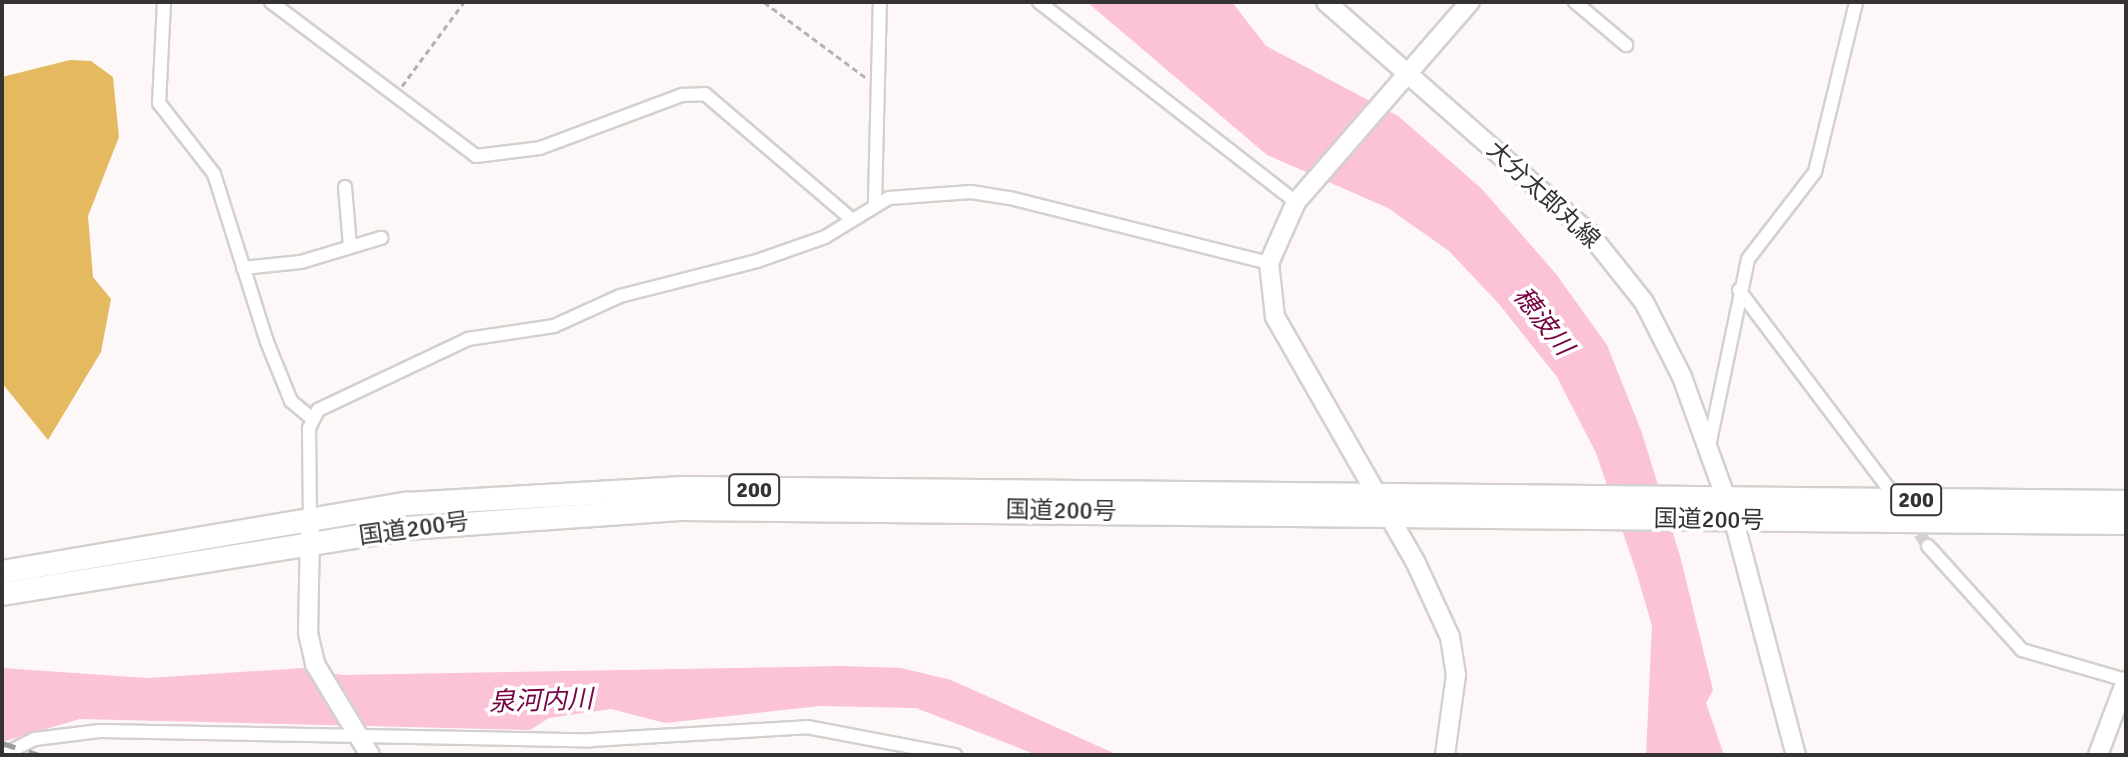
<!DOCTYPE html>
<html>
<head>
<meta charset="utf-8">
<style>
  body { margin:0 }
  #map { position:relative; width:2128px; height:757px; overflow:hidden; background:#fdf8f7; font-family:Signika,"Noto Sans JP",sans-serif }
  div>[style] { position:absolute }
  .forest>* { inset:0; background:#e5b960 }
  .water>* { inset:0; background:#fcc2d7 }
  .street-tunnel>* { height:12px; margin-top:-6px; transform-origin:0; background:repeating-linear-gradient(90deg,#d5d1d0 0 12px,transparent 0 18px) }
  .path>* { height:3px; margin-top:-1.5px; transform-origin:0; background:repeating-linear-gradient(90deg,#b4b0af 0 6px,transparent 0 10px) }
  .roads { filter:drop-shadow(2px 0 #d4d0ce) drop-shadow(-2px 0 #d4d0ce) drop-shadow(0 2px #d4d0ce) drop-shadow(0 -2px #d4d0ce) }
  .street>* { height:12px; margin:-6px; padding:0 6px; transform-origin:6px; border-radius:6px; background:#fff }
  .secondary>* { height:18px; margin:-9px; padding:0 9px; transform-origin:9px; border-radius:9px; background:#fff }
  .highway>* { height:22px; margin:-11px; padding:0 11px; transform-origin:11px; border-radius:11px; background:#fff }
  .rail>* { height:5px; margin-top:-2.5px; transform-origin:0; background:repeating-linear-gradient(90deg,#a09c9b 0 14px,transparent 0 28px) }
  span { translate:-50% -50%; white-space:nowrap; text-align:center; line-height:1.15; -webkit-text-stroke:7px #fff; paint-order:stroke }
  .shield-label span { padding:2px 6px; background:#fff; border:2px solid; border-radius:6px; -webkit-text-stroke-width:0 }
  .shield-label { font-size:22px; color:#353332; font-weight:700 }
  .street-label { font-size:24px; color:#353332 }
  .water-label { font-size:26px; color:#760444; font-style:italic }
  .frame { position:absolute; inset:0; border:4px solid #353332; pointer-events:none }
</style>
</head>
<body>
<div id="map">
  <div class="forest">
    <i style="clip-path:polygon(70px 60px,91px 61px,113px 77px,119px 137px,88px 216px,93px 277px,111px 299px,101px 352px,48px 440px,2px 383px,2px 77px)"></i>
  </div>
  <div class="water">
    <i style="clip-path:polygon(1087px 2px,1232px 2px,1266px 46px,1398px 116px,1481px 188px,1556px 274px,1607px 345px,1642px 433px,1680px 556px,1713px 690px,1706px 703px,1724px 755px,1646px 755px,1652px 626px,1636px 571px,1596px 453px,1557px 377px,1499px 304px,1449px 251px,1388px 208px,1267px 155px)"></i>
    <i style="clip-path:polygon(842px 666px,901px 668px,951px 680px,1118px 755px,1037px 755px,916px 708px,820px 706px,665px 723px,611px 709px,549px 718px,530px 730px,80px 719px,2px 742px,2px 668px,147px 678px,303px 668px,342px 675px)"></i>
  </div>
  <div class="street-tunnel">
    <i style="left:1909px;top:519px;width:33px;rotate:55deg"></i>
  </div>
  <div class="path">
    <i style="left:764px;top:2px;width:126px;rotate:36.6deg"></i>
    <i style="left:402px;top:86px;width:104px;rotate:-53.6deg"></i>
  </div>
  <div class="roads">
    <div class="street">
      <i style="left:164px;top:2px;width:101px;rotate:92.8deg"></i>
      <i style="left:159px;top:103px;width:90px;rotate:52.2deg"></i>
      <i style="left:214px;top:174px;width:176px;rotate:72.5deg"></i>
      <i style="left:267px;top:342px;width:64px;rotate:67.9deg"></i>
      <i style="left:291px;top:401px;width:26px;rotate:40deg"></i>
      <i style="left:271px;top:2px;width:256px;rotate:36.9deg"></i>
      <i style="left:476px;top:156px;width:64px;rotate:-7.1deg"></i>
      <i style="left:540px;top:148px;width:152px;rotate:-20.5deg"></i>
      <i style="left:682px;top:95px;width:23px;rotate:-2deg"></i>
      <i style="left:705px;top:94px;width:188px;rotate:40.5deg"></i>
      <i style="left:1039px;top:2px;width:326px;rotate:37.9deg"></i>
      <i style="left:1575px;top:2px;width:67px;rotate:40.1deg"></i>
      <i style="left:345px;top:187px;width:60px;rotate:85.2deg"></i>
      <i style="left:875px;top:202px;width:200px;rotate:-88.6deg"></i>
      <i style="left:243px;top:268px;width:58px;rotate:-5.9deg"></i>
      <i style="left:301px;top:262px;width:84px;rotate:-16.7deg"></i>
      <i style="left:1739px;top:290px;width:248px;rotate:53deg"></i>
      <i style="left:1709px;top:446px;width:191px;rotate:-78.2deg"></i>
      <i style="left:1748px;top:259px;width:110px;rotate:-52.4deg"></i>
      <i style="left:1815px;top:172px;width:175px;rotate:-76.4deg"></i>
      <i style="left:310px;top:521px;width:93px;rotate:-90.6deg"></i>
      <i style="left:309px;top:428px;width:20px;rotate:-63deg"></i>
      <i style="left:318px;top:410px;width:166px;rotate:-25.3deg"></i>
      <i style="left:468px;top:339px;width:87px;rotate:-8.6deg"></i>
      <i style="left:554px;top:326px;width:72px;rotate:-24.4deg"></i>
      <i style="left:620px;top:296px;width:141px;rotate:-14.3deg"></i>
      <i style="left:757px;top:261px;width:72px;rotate:-19.4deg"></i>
      <i style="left:825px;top:237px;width:75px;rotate:-31.4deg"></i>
      <i style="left:889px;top:198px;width:82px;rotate:-4.2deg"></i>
      <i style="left:971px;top:192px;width:39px;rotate:9deg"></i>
      <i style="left:1010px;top:198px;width:267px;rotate:14.1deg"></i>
      <i style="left:1928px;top:546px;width:140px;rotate:47.9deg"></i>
      <i style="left:2022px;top:650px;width:108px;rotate:16.1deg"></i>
      <i style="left:3px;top:755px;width:36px;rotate:-27deg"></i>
      <i style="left:35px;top:739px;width:65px;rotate:-7deg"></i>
      <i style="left:100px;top:731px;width:491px;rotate:1.1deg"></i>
      <i style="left:591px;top:740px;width:216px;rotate:-3.4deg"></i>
      <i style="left:807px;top:727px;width:151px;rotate:10.7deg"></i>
    </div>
    <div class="secondary">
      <i style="left:1326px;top:2px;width:350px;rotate:41.3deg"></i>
      <i style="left:1589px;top:233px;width:88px;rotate:51.4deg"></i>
      <i style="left:1644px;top:302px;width:84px;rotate:63.1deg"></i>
      <i style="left:1682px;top:377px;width:153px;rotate:70.1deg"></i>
      <i style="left:1734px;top:521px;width:242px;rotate:75.2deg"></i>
      <i style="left:310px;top:532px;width:101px;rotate:91.1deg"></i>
      <i style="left:308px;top:633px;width:32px;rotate:77deg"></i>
      <i style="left:315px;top:664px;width:106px;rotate:58.9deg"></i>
      <i style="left:1445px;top:755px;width:81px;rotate:-82.2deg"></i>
      <i style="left:1456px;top:675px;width:38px;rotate:-99deg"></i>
      <i style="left:1450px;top:637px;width:81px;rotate:-114.7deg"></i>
      <i style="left:1416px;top:563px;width:284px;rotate:-119.8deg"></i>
      <i style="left:1275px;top:317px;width:54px;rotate:-96.3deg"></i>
      <i style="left:1269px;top:263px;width:67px;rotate:-66.1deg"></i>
      <i style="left:1296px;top:202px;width:265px;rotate:-49deg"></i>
      <i style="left:2098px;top:755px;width:79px;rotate:-69.3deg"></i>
    </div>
    <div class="highway">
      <i style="left:2px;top:572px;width:410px;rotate:-9.6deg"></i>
      <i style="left:406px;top:504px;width:278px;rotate:-3.3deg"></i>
      <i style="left:684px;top:488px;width:1442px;rotate:0.56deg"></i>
      <i style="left:2px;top:594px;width:411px;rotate:-9.2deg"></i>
      <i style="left:408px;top:528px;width:276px;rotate:-4deg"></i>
      <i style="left:683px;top:509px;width:1443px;rotate:0.56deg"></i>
    </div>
  </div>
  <div class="rail">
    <i style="left:2px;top:743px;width:38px;rotate:18deg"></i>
  </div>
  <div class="shield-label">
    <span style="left:754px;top:490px">200</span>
    <span style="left:1916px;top:500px">200</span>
  </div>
  <div class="street-label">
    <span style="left:1543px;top:195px;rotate:43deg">大分太郎丸線</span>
    <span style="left:1061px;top:511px;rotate:1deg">国道200号</span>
    <span style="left:1709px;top:520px;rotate:1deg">国道200号</span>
    <span style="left:414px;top:529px;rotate:-8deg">国道200号</span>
  </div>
  <div class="water-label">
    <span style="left:1542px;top:322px;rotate:52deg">穂波川</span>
    <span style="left:541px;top:702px;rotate:-2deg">泉河内川</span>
  </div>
  <div class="frame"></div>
</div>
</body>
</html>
